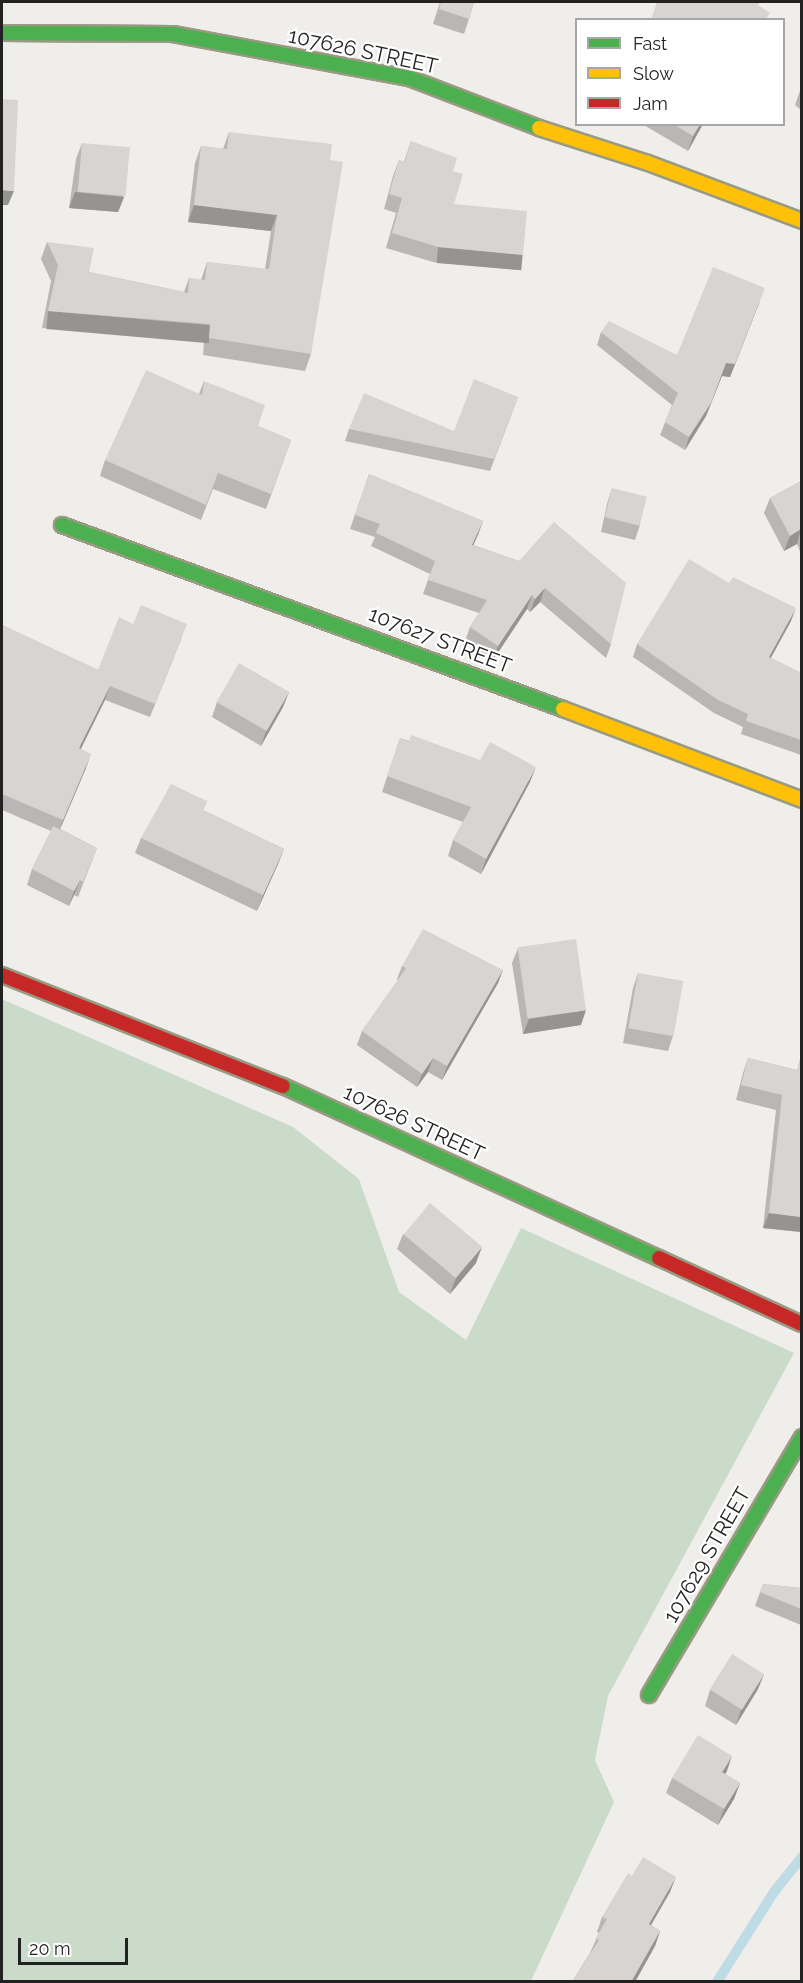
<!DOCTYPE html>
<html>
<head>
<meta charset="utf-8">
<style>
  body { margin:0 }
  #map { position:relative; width:803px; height:1983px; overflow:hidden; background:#f0eeeb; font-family:Raleway,sans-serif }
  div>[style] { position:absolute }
  .cemetery>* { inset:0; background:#cadbca }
  .stream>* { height:10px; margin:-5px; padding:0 5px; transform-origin:5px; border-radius:5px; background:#bfdbe3 }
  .roads { filter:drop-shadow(2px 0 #999a82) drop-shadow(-2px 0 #999a82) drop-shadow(0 2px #999a82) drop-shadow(0 -2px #999a82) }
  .fast>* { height:14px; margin:-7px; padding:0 7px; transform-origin:7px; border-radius:7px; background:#4caf50 }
  .slow>* { height:14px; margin:-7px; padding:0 7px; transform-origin:7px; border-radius:7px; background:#ffc107 }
  .jam>* { height:14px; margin:-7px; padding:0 7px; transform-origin:7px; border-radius:7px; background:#c62828 }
  .wall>* { inset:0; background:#b9b6b5 }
  .shaded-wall>* { inset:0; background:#969493; transform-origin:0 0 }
  .building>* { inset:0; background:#d7d4d2; transform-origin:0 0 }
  span { translate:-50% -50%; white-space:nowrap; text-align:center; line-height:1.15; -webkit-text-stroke:4.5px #fff; paint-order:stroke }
  .street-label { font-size:21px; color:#222 }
  .frame { position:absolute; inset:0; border:3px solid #222; pointer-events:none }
  .legend { position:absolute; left:575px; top:18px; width:210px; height:108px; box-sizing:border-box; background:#fff; border:2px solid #a7a7a7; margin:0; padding:8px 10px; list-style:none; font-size:18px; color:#222 }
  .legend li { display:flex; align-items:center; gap:12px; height:30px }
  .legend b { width:30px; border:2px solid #a7a7a7 }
  .scale { position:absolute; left:18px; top:1938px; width:110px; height:27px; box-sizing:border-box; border:3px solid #222; border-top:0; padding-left:8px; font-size:18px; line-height:21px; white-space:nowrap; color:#222; -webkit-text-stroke:4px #fff; paint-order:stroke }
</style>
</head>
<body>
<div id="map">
  <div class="cemetery">
    <i style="clip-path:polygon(2px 999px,293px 1127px,359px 1179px,399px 1292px,466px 1340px,521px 1228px,794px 1353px,608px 1696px,595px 1760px,614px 1802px,531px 1981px,2px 1981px)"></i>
  </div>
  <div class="stream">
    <i style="left:717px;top:1982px;width:107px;rotate:-57.7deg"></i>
    <i style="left:774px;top:1892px;width:45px;rotate:-51.3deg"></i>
  </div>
  <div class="roads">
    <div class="fast">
      <i style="left:2px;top:33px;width:171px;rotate:0.3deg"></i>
      <i style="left:173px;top:34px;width:240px;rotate:10.6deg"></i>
      <i style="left:409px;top:78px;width:139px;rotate:21deg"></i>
      <i style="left:62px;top:525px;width:534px;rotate:20.17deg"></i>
      <i style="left:283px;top:1086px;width:413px;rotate:24.6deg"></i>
      <i style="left:649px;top:1695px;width:300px;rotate:-59.3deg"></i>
    </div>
    <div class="slow">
      <i style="left:539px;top:128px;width:114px;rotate:17.8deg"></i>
      <i style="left:648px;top:163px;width:165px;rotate:20.6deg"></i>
      <i style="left:563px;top:709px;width:256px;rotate:20.8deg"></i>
    </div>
    <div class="jam">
      <i style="left:2px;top:975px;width:302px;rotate:21.6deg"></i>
      <i style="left:659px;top:1258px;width:157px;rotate:24.8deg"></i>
    </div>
  </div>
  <div class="wall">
    <i style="clip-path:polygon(440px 2px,474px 2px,469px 19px,464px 34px,433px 24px)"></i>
    <i style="clip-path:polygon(801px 88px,801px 110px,795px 105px)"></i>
    <i style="clip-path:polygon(642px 124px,703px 124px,688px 151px)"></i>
    <i style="clip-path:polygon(229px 132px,330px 160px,311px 354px,305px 371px,203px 355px,204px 341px,42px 328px,51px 281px,41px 259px,47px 242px,89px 272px,184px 292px,189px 278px,201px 280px,207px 262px,265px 269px,271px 231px,188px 222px,195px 163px,201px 146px,223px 149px)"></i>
    <i style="clip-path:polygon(411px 141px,453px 171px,454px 204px,518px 270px,433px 262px,386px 248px,396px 213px,384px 209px,393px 176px,399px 160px,404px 162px)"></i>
    <i style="clip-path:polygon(82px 143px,124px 197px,118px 212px,69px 208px,76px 159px)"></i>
    <i style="clip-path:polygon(760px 301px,730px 377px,722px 376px,706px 416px,685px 450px,660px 435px,672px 405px,597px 345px,601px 332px,677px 355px)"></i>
    <i style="clip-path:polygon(204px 381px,258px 426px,291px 440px,266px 509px,213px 489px,201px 520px,100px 476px,105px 460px,199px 394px)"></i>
    <i style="clip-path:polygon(518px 397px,490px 471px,345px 441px,349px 429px,454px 431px)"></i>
    <i style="clip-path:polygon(369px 474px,483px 521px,473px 545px,519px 561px,611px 644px,606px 658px,540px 602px,530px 612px,527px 609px,493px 660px,465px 641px,470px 627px,479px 613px,423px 594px,430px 574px,371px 546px,375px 537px,350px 529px)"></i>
    <i style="clip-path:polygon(801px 481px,801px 554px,797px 544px,784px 551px,764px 513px,770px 498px)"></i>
    <i style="clip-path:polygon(612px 488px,640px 525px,635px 540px,601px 532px,607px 504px)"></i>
    <i style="clip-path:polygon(791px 621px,771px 658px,801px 673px,801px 755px,741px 734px,743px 727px,714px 713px,633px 657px,637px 644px)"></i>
    <i style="clip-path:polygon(133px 624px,182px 637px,150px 717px,105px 700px,81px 749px,86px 768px,60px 829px,97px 848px,78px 897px,74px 895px,69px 906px,27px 885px,32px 869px,51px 831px,2px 810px,2px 625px,98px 670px)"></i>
    <i style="clip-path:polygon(289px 692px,283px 707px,261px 746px,212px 717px,217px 702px)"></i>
    <i style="clip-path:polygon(400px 738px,530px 782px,481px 874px,448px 856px,453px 840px,463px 822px,382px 792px)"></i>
    <i style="clip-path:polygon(207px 801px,203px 810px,284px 849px,278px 864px,257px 911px,135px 853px,141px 838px)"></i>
    <i style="clip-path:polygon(518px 948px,581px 1025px,523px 1034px,512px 963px)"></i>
    <i style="clip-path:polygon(402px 966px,503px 970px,498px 983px,442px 1080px,428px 1072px,417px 1087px,357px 1045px,362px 1031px,398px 980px,397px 979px)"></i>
    <i style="clip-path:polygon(638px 973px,673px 1036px,668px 1051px,623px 1043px,633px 988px)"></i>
    <i style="clip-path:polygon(801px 1056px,801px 1232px,763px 1228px,776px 1110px,736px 1100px,743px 1073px,748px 1058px,797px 1070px)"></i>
    <i style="clip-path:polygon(403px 1234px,476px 1263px,450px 1294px,397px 1249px)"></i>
    <i style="clip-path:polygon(763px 1584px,801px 1588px,801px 1625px,755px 1606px)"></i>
    <i style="clip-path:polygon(764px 1674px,758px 1689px,736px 1725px,705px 1706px,710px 1690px)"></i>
    <i style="clip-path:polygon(727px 1771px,725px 1774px,740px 1783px,734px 1799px,718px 1825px,666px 1793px,672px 1778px)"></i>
    <i style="clip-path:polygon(632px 1876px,670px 1892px,651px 1925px,660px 1931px,655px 1946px,635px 1982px,572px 1982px,590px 1953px,599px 1933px,597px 1932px,602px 1917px)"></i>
  </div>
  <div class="shaded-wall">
    <i style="clip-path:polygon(700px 124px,703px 124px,688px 151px,693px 136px)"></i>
    <i style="clip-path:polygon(2px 190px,14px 191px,8px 205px,2px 205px)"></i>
    <i style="clip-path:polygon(75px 192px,124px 197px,118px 212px,69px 208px)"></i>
    <i style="clip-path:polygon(194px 205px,277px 215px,271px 231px,188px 222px)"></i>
    <i style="left:438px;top:247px;width:85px;height:16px;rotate:5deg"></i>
    <i style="clip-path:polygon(760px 301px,730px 377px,722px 376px,706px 416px,685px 450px,689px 437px,726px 363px)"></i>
    <i style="left:48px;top:311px;width:163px;height:18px;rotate:5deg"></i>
    <i style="clip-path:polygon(483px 521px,478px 535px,467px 559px,472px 545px)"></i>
    <i style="clip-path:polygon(801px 529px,797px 544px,784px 551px,790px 536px)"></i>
    <i style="clip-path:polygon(545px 588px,540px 602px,530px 612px,535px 599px)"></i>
    <i style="clip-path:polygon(532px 595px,527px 609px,493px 660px,498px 646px)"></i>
    <i style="clip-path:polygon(796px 608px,791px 621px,764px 670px,769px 657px)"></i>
    <i style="clip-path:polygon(110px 686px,105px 700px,74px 762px,79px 748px)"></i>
    <i style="clip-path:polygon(289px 692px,283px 707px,261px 746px,266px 731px)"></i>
    <i style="clip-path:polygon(91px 754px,86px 768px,58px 834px,63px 820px)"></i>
    <i style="clip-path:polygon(536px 767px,530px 782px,481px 874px,486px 859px)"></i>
    <i style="clip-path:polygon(284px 849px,278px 864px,257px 911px,263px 895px)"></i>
    <i style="clip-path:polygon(80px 880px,74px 895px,69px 906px,74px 891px)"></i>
    <i style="clip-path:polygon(503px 970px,498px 983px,442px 1080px,447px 1066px)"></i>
    <i style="clip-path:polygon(586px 1010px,581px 1025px,523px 1034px,529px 1019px)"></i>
    <i style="clip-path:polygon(433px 1058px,428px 1072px,417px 1087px,422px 1074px)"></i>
    <i style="clip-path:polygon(769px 1213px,801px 1217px,801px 1232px,763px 1228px)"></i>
    <i style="clip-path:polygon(482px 1247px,476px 1263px,450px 1294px,456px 1278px)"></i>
    <i style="clip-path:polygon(764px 1674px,758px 1689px,736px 1725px,741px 1710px)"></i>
    <i style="clip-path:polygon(732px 1756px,727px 1771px,717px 1788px,722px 1772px)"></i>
    <i style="clip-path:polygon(740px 1783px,734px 1799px,718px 1825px,724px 1809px)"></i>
    <i style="clip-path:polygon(676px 1877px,670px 1892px,643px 1939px,649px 1924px)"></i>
    <i style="clip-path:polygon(660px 1931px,655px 1946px,635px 1982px,631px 1982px)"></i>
  </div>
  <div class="building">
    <i style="clip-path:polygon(441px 2px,474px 2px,469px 19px,439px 9px)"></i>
    <i style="clip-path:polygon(657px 2px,760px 2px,758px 5px,770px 13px,765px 20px,651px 20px)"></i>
    <i style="clip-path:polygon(2px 99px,18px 100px,14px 191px,2px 190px)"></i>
    <i style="clip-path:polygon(673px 124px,700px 124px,693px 136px)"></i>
    <i style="clip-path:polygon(229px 132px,332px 144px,330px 160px,343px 162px,311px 354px,209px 338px,210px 324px,48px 311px,58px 265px,47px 242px,94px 248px,89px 272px,188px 293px,189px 278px,205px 280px,207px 262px,269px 269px,277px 215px,194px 205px,201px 146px,227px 149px)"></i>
    <i style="clip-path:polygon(411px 141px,457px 158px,453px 171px,463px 174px,454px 204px,527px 211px,523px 255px,438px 247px,392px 233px,402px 198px,389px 194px,399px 160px,405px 162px)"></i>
    <i style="left:82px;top:143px;width:48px;height:49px;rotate:5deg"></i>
    <i style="clip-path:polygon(713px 267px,765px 288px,735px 364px,726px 363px,711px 403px,689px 437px,665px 422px,678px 393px,601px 332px,609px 321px,677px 355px)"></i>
    <i style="clip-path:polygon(146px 370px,202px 395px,204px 381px,265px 405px,258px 426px,291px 440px,271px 494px,218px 473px,206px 505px,105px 460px)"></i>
    <i style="clip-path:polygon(474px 379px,518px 397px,494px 459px,349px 429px,364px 393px,454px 431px)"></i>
    <i style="clip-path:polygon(369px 474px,483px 521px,472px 545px,519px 561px,554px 522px,626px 583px,611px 644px,545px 588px,535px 599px,532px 595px,498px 646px,470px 627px,487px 600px,428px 580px,435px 561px,376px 533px,380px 524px,355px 515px)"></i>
    <i style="clip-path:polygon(801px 481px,801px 529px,790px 536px,770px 498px)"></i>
    <i style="left:612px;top:488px;width:36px;height:30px;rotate:14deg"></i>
    <i style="clip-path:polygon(689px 559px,729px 583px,733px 577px,796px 608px,769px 657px,801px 673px,801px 740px,746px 721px,748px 714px,718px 700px,637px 644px)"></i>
    <i style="clip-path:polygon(141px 605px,187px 624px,155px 704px,110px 686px,79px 748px,91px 754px,63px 820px,2px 794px,2px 625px,98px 670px,119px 617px,133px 624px)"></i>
    <i style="left:239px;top:663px;width:58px;height:45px;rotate:30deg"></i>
    <i style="clip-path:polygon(411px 735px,480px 760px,490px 742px,536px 767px,486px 859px,453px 840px,471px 807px,387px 776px,400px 738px,409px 742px)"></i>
    <i style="clip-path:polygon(171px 784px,207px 801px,203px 810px,284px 849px,263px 895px,141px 838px)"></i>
    <i style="clip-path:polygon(53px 826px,97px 848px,83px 882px,80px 880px,74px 891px,32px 869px)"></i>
    <i style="clip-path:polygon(423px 929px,503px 970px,447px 1066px,433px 1058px,422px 1074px,362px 1031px,406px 968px,402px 966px)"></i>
    <i style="left:576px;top:939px;width:72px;height:59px;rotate:82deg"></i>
    <i style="left:638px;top:973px;width:46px;height:56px;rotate:10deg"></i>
    <i style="clip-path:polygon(801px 1057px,801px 1217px,769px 1213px,782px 1095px,741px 1085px,748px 1058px,797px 1070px)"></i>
    <i style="left:430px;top:1203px;width:68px;height:41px;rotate:40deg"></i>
    <i style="clip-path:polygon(763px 1584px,801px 1588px,801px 1609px,760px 1592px)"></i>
    <i style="left:732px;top:1654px;width:38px;height:42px;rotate:32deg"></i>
    <i style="clip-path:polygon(698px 1735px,732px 1756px,722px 1772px,740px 1783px,724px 1809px,672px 1778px)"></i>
    <i style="clip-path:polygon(643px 1857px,676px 1877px,649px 1924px,660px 1931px,631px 1982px,572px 1982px,599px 1940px,596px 1938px,607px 1919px,602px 1917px,628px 1873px,632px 1876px)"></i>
  </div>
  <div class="street-label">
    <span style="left:363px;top:51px;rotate:12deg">107626 STREET</span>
    <span style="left:440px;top:640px;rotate:21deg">107627 STREET</span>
    <span style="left:414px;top:1123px;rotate:25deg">107626 STREET</span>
    <span style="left:707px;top:1555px;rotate:-60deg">107629 STREET</span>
  </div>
  <div class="frame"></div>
  <ul class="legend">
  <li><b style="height:8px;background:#4caf50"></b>Fast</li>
  <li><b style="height:8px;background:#ffc107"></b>Slow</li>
  <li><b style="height:8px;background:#c62828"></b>Jam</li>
  </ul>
  <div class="scale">20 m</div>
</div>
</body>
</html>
